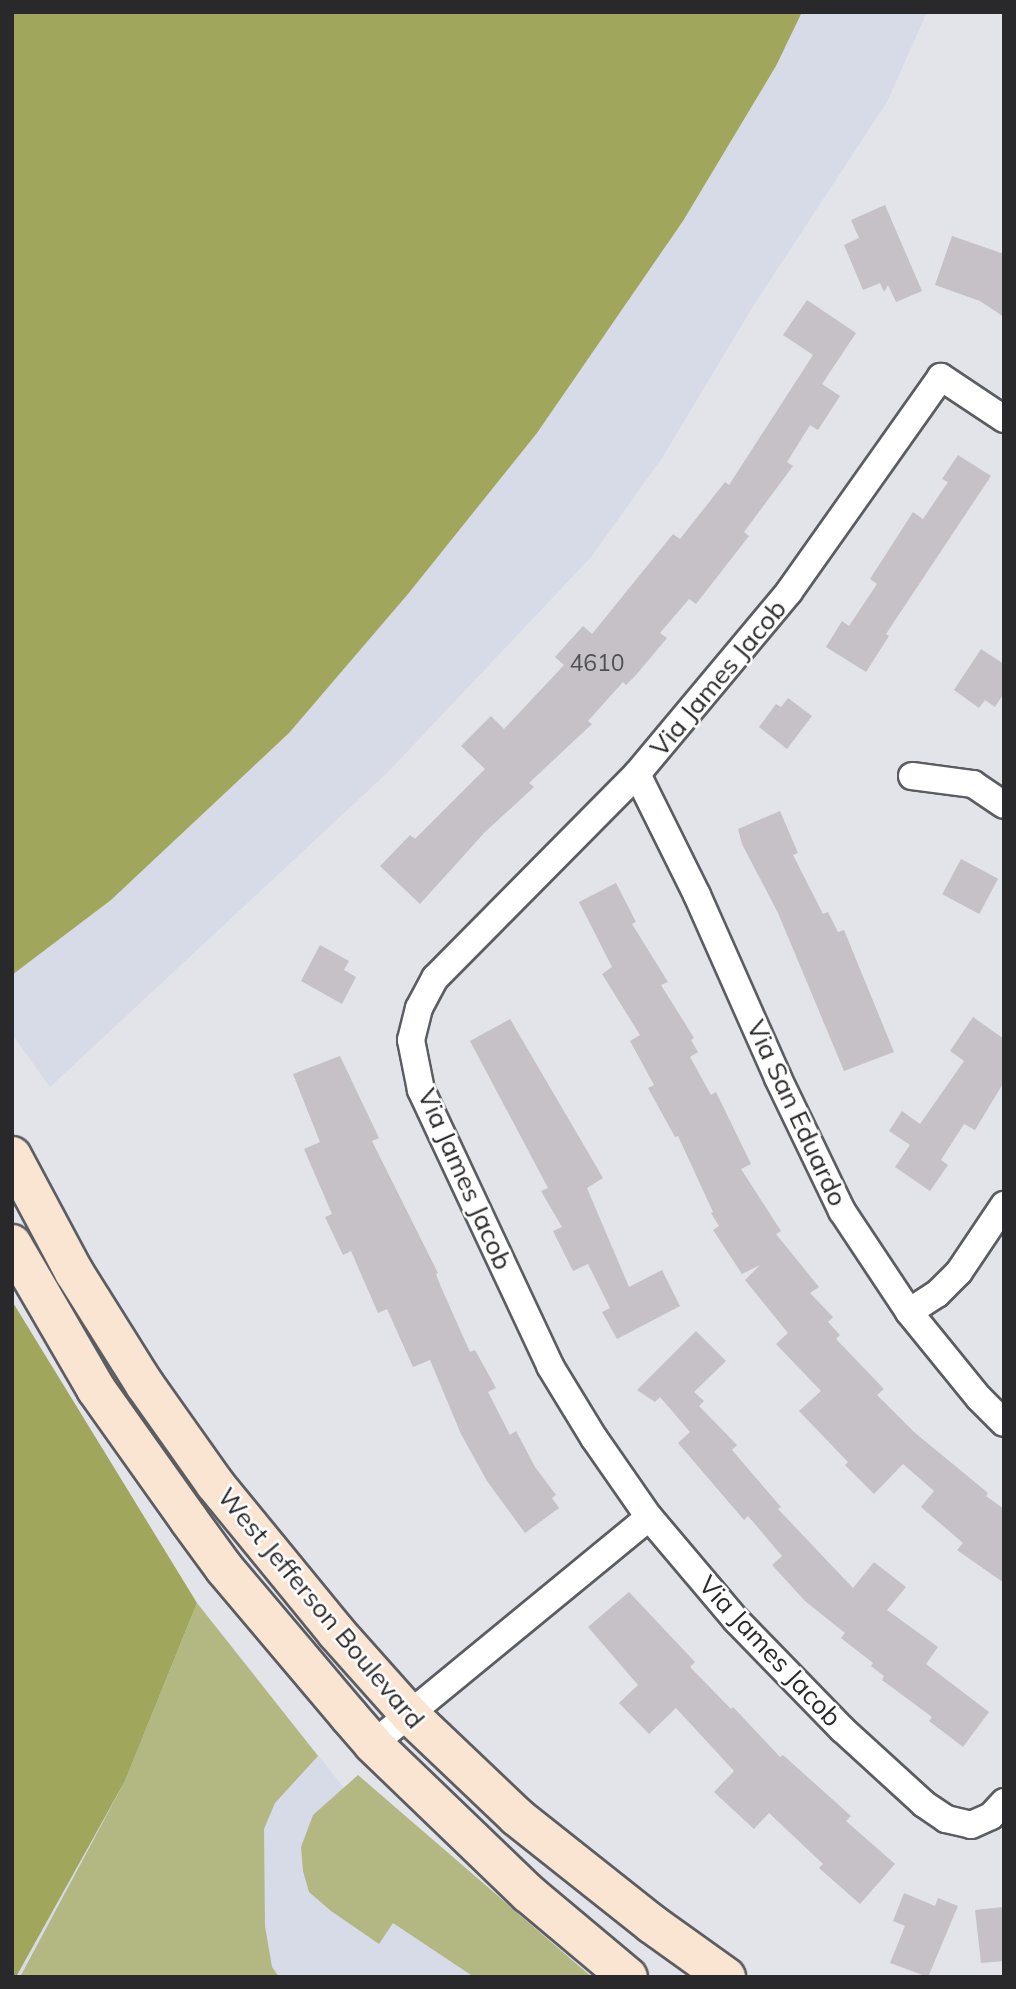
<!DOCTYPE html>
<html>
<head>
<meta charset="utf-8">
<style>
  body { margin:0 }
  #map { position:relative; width:1016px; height:1989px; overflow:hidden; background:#e2e4ea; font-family:Mulish,sans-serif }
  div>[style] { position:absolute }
  .built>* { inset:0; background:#d7dae7 }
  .green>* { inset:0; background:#b3b883 }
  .forest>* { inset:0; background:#a0a65c }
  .building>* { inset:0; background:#c5c1c6; transform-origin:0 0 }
  .roads { filter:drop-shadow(2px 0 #5b5d62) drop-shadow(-2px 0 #5b5d62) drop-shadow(0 2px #5b5d62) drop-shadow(0 -2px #5b5d62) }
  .street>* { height:26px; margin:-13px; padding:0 13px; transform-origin:13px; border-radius:13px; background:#fff }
  .secondary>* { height:38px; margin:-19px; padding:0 19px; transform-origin:19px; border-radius:19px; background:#f9e5d2 }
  span { translate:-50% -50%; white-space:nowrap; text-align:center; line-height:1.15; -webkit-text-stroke:5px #fff; paint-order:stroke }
  .number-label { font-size:23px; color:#504f52 }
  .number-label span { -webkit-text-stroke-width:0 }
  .street-label { font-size:26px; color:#29292b }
  .frame { position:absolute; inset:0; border:14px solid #29292b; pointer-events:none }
</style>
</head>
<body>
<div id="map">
  <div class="built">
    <i style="clip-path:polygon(802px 12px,927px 12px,887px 102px,755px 303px,662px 458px,591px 557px,387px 773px,50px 1087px,12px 1034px,12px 975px,111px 900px,289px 733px,408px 594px,537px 433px,683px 221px,776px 66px)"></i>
    <i style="clip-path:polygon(197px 1603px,348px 1793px,555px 1977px,16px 1977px,125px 1781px)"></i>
  </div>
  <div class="green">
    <i style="clip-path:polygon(197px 1603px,318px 1756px,275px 1803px,264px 1829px,265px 1926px,272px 1967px,279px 1977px,20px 1977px,125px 1781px)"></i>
    <i style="clip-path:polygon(358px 1775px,579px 1966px,592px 1977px,474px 1977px,393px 1923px,379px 1944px,331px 1911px,309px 1892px,303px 1871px,301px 1847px,313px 1815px)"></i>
  </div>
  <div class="forest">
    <i style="clip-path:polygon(12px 12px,802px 12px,776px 66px,683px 221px,537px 433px,408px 594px,289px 733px,111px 900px,12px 975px)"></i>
    <i style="clip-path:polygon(12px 1301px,197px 1603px,125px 1781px,16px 1977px,12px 1977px)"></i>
  </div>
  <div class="building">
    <i style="clip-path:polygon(885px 205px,922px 291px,896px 302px,888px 285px,884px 292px,880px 283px,863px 290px,844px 245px,859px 238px,851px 220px)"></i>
    <i style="clip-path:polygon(952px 236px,1004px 254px,1004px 317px,980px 301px,935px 285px)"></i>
    <i style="clip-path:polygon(807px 300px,856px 333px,822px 384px,840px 396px,818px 430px,810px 425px,787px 462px,793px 466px,744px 532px,749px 536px,696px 604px,689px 599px,660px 633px,667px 638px,636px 675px,626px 685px,623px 682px,588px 721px,592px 724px,529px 783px,534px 787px,485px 832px,420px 904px,380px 866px,410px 835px,415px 839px,485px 769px,461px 746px,491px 716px,504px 729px,564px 665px,555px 657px,583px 626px,592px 634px,673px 534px,680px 539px,725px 482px,729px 485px,813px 355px,783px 335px)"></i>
    <i style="clip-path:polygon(958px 455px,991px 476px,886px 634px,889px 636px,866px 672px,826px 647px,842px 621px,849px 626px,877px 584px,870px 579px,913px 512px,923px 519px,948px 482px,942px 479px)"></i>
    <i style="clip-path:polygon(981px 649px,1004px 664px,1004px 693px,995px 707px,985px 700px,979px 708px,954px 690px)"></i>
    <i style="clip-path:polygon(788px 698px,812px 716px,787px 749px,759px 727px,776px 704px,781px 707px)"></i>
    <i style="clip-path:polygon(780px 811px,798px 853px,793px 855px,823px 914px,828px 912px,838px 932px,844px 930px,894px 1052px,844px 1071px,778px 913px,742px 844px,738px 829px)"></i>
    <i style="left:961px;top:859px;width:42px;height:40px;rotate:28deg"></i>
    <i style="clip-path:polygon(616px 883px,636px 922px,632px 924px,668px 982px,661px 985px,694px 1038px,691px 1040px,698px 1052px,690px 1057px,711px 1095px,716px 1092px,751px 1164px,741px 1169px,781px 1231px,776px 1234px,819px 1287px,810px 1293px,833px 1317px,828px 1322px,840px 1335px,836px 1339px,884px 1389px,877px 1395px,914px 1432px,988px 1493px,986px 1496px,1004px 1509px,1004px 1583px,957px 1550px,963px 1543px,921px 1507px,934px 1491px,903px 1464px,874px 1494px,845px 1465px,848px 1462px,799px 1411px,821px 1391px,776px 1344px,788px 1333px,745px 1280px,760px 1265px,742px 1274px,713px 1230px,719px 1226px,711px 1213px,713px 1212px,678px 1136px,675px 1137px,648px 1088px,654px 1085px,630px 1041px,640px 1035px,602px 974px,612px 967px,579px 902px)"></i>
    <i style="clip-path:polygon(320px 945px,349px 961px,344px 970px,356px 977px,342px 1004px,301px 981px)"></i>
    <i style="clip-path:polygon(973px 1017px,1004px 1039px,1004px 1082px,975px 1130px,964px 1124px,941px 1160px,948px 1165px,930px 1191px,895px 1167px,910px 1145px,889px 1131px,902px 1111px,920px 1124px,964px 1061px,950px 1051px)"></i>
    <i style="clip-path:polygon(510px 1019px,603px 1178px,587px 1188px,629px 1287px,662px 1270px,680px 1306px,617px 1339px,602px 1312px,610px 1308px,588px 1264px,573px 1271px,553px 1231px,562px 1227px,541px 1191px,548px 1188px,470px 1041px)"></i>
    <i style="clip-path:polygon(340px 1056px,379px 1138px,372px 1141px,438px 1273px,436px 1274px,441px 1287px,470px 1352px,475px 1350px,496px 1388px,488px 1392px,510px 1435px,516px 1431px,535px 1467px,556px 1495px,552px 1498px,559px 1508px,525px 1533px,487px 1481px,461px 1434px,430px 1360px,413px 1367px,387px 1309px,378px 1313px,351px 1251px,343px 1255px,325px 1217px,332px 1214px,304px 1149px,320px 1142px,293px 1074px)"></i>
    <i style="clip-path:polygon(696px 1331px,726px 1361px,694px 1392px,704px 1401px,699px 1406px,737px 1445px,732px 1450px,781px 1507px,778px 1509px,853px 1588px,874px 1562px,906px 1587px,887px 1610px,938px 1647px,926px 1664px,989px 1712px,963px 1747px,929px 1721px,932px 1717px,882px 1680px,884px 1676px,871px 1666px,873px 1663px,841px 1638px,845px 1633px,805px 1601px,772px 1565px,782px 1556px,748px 1516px,744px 1520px,678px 1443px,690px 1432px,660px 1397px,655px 1402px,637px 1390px)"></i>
    <i style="clip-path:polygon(629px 1592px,695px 1662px,690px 1667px,731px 1709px,733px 1707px,780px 1757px,783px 1755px,851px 1816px,846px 1821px,895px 1864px,860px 1904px,819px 1868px,823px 1864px,769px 1813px,754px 1829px,714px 1792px,734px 1771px,676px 1708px,649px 1734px,619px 1703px,638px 1685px,588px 1627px)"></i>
    <i style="clip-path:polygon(904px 1893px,935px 1906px,938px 1898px,958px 1906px,928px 1977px,890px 1963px,905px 1926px,893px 1921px)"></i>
    <i style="clip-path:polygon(1003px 1907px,1004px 1961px,981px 1963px,975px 1910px)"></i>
  </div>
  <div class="roads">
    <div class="street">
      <i style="left:1004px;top:419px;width:76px;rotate:-146.3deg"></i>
      <i style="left:941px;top:377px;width:263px;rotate:125.3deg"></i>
      <i style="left:789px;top:592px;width:237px;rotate:129.9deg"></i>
      <i style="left:637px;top:774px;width:287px;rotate:134.7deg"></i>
      <i style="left:435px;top:978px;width:34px;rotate:118deg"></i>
      <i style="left:419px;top:1008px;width:33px;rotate:104deg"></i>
      <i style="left:411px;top:1040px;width:51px;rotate:78.7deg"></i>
      <i style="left:421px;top:1090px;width:305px;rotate:64.9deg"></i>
      <i style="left:550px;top:1366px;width:84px;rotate:58.6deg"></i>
      <i style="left:594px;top:1438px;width:96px;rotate:55.2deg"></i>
      <i style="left:649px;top:1517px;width:136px;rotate:49.8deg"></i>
      <i style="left:737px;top:1621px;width:151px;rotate:45.8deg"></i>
      <i style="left:842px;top:1729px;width:111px;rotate:42.4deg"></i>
      <i style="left:924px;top:1804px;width:27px;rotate:34deg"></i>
      <i style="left:946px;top:1819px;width:26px;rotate:13deg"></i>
      <i style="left:971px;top:1825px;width:22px;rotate:-24deg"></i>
      <i style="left:991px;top:1816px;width:19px;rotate:-47deg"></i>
      <i style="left:637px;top:774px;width:135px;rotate:63.6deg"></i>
      <i style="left:697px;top:895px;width:200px;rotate:66.1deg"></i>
      <i style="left:778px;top:1078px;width:148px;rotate:64.3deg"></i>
      <i style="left:842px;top:1211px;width:121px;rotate:56.4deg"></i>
      <i style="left:909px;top:1312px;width:111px;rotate:50.9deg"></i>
      <i style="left:979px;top:1398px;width:35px;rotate:45deg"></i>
      <i style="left:912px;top:776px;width:62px;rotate:7.5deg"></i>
      <i style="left:973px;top:784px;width:37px;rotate:34deg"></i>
      <i style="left:909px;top:1312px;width:33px;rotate:-33deg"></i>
      <i style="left:937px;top:1294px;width:31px;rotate:-45deg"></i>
      <i style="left:959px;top:1272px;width:81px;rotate:-56.1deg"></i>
      <i style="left:373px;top:1744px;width:357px;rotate:-39.4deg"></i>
    </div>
    <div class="secondary">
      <i style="left:12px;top:1156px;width:132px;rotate:61.9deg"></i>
      <i style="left:74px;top:1272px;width:133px;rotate:57.9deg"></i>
      <i style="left:145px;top:1385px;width:121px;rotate:54.7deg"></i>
      <i style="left:215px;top:1484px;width:191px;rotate:50.7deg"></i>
      <i style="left:336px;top:1632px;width:110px;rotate:48.3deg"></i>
      <i style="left:409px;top:1714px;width:149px;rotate:43.6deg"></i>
      <i style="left:517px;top:1817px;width:172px;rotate:38.4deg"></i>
      <i style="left:652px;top:1924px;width:91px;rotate:35.6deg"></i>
      <i style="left:12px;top:1244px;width:168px;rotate:59.9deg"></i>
      <i style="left:96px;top:1389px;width:161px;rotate:54.6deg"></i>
      <i style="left:189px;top:1520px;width:59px;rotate:53.9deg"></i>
      <i style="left:224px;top:1568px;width:194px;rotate:49.8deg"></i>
      <i style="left:349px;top:1716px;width:37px;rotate:49deg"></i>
      <i style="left:373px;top:1744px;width:216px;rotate:43.9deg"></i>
      <i style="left:529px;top:1894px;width:129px;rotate:40deg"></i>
    </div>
  </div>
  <div class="number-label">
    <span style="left:597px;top:663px">4610</span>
  </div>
  <div class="street-label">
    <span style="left:718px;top:678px;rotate:-50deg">Via James Jacob</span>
    <span style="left:797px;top:1113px;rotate:65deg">Via San Eduardo</span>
    <span style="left:465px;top:1179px;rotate:66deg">Via James Jacob</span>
    <span style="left:321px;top:1608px;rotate:50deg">West Jefferson Boulevard</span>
    <span style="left:770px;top:1651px;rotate:47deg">Via James Jacob</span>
  </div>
  <div class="frame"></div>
</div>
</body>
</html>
